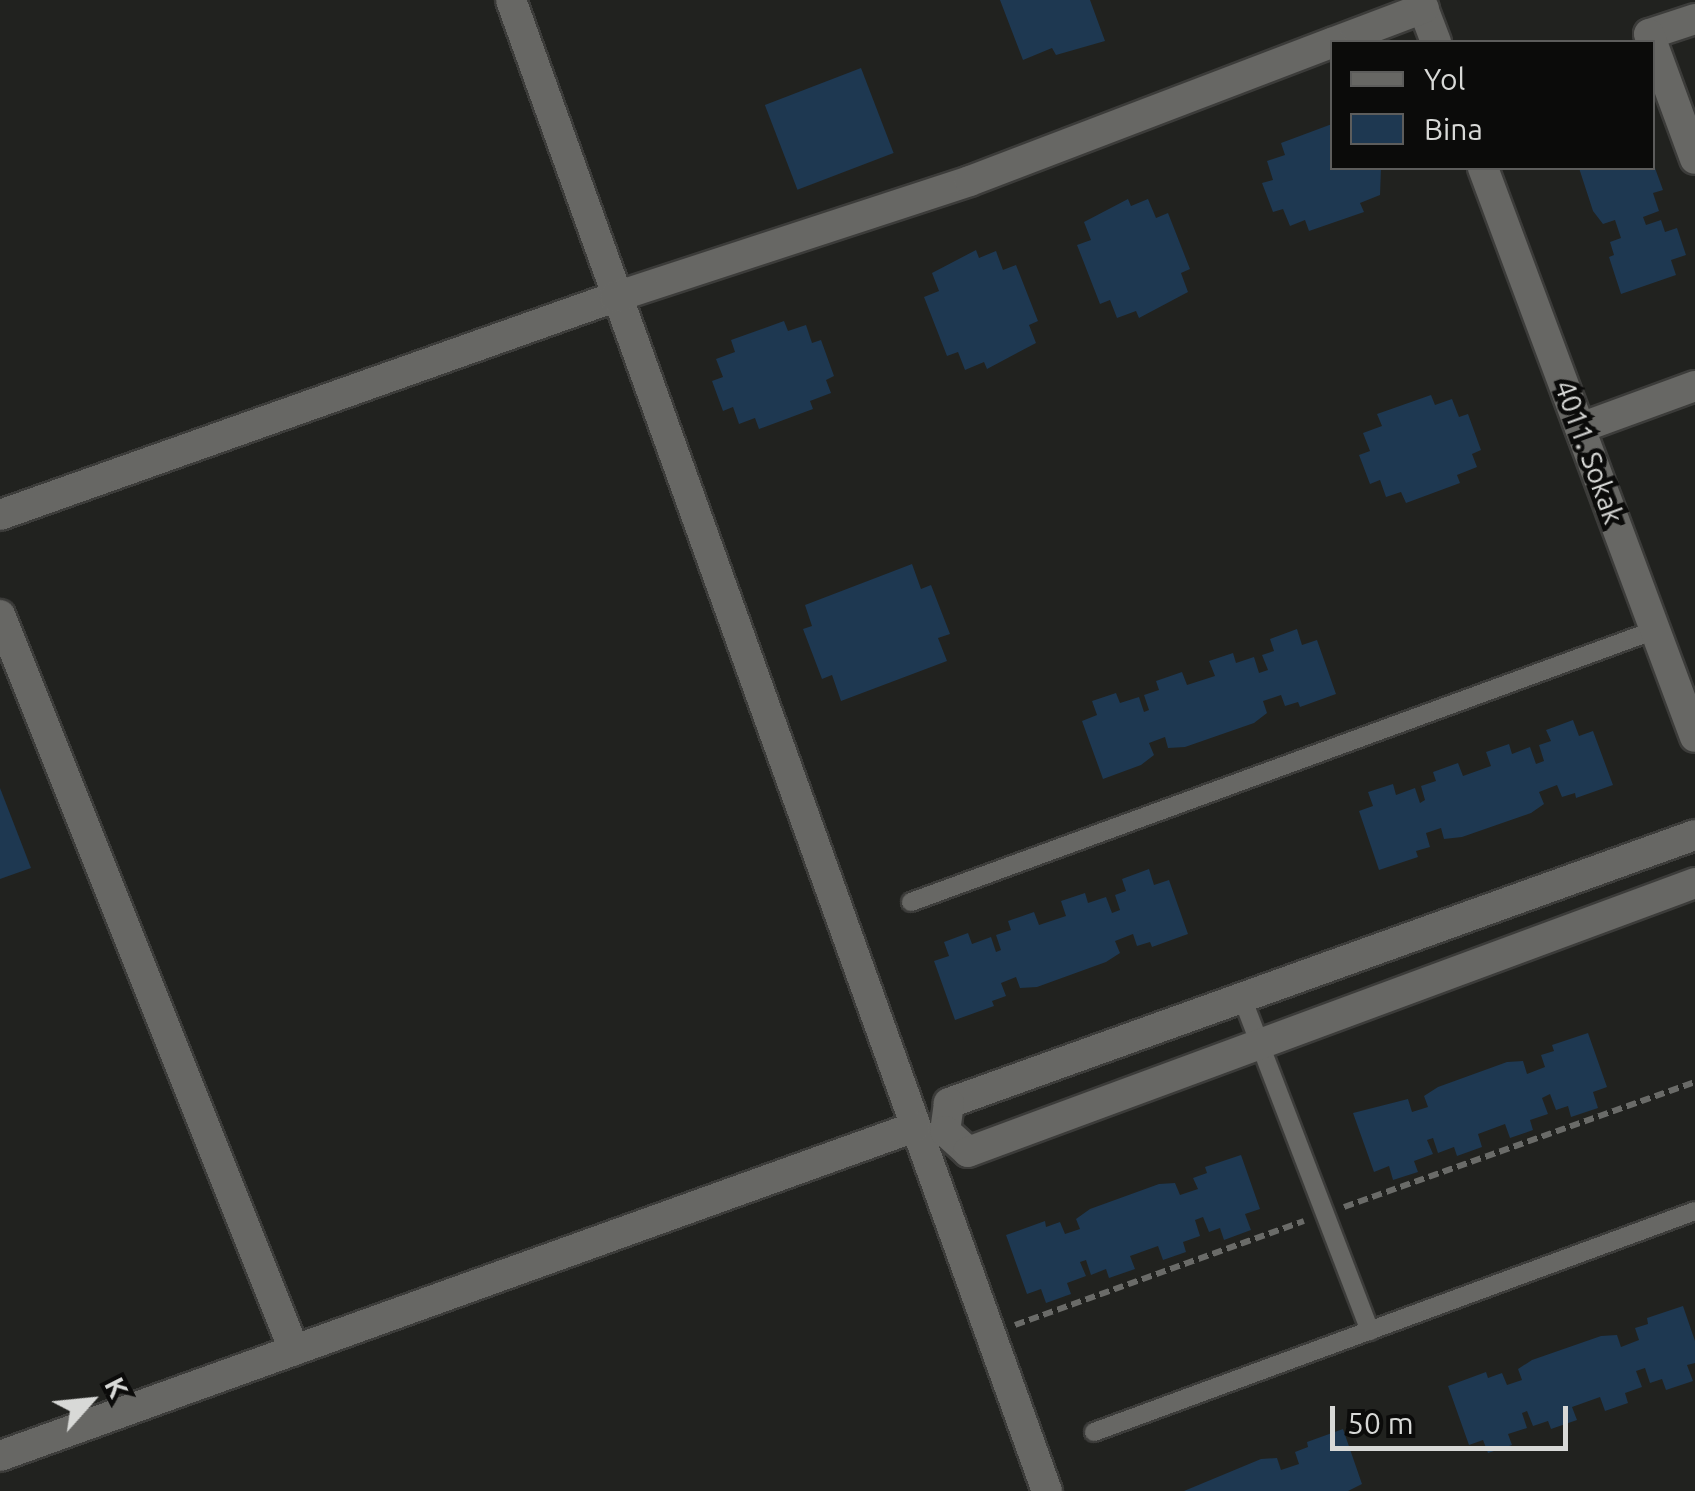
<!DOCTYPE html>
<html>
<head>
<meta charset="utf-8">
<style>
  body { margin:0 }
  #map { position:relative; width:1695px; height:1491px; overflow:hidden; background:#21221f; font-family:Ubuntu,sans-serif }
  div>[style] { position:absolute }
  .building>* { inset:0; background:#1e3851; transform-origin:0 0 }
  .path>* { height:6px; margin-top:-3px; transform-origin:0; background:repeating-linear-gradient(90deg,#6a6b68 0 10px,transparent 0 15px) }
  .roads { filter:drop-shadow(2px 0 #3c3c3a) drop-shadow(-2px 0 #3c3c3a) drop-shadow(0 2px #3c3c3a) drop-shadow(0 -2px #3c3c3a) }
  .lane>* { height:18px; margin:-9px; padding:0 9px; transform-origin:9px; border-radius:9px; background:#676764 }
  .street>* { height:30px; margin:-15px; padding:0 15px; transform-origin:15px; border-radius:15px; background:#676764 }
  span { translate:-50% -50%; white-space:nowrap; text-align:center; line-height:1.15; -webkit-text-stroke:9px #0b0b0a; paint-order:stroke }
  .street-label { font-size:28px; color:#d8d9d7 }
  .legend { position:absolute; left:1330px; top:40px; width:325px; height:130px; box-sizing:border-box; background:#0b0b0a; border:2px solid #5d5d5c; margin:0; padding:12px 18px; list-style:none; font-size:30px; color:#d8d9d7 }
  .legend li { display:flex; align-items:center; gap:20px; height:50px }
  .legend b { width:50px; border:2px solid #5d5d5c }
  .north { position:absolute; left:40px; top:1351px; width:100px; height:100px; -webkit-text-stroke:8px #0b0b0a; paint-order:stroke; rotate:63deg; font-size:28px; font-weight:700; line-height:40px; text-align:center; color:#d8d9d7 }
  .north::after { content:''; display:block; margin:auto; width:35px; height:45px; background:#d8d9d7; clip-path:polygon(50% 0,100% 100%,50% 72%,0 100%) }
  .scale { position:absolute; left:1330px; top:1406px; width:238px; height:45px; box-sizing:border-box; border:5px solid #d8d9d7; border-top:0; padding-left:12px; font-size:30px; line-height:35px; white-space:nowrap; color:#d8d9d7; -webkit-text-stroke:8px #0b0b0a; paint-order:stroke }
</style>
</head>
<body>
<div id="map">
  <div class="building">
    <i style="clip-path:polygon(1000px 0,1090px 0,1105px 41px,1056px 55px,1052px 48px,1023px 60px)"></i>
    <i style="left:861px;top:68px;width:91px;height:103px;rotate:69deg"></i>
    <i style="clip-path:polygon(1332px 124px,1332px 168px,1381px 168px,1380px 195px,1360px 203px,1364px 212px,1309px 231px,1305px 220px,1290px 226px,1283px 209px,1273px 212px,1262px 183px,1273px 180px,1267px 161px,1285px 155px,1281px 143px)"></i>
    <i style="clip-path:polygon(1579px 168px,1655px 168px,1663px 190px,1653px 193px,1659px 211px,1643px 217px,1646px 225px,1661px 220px,1665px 232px,1677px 228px,1686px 255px,1671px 260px,1676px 275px,1621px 294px,1609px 257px,1614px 255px,1610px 242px,1621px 238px,1615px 220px,1603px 224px,1593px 211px)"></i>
    <i style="clip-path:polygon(1128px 199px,1131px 206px,1148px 199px,1156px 218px,1168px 213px,1190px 269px,1181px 273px,1188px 292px,1139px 318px,1136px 311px,1117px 318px,1110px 300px,1100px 304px,1077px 245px,1091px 240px,1084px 222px)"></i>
    <i style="clip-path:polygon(976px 250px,979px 258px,996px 251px,1003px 270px,1016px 265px,1038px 321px,1029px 325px,1036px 343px,987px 369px,984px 362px,965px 370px,958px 352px,947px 356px,924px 297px,939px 291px,932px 273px)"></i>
    <i style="clip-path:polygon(784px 321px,788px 331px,806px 325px,812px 343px,821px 340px,834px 376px,826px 380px,831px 393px,810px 401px,813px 409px,759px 429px,755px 418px,739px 424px,733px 407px,723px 411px,712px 381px,723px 377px,716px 359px,735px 352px,731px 340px)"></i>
    <i style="clip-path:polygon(1431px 395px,1435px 405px,1452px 399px,1459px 417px,1468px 414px,1481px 450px,1472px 454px,1477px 467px,1457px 475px,1460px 483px,1406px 503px,1401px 492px,1386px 497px,1380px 480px,1370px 484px,1359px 455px,1370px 451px,1363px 433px,1382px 426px,1377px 414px)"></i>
    <i style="clip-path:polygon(912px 564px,921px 589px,931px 585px,950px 634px,938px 638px,947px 661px,841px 701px,832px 675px,822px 679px,803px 629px,812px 626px,805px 605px)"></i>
    <i style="clip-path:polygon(1297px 629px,1302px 645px,1317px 640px,1336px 694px,1300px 707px,1298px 702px,1285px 706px,1281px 695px,1263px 701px,1267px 713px,1254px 723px,1185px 747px,1168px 748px,1165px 737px,1149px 743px,1154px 755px,1141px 765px,1103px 779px,1082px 721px,1097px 715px,1092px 701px,1116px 693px,1120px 703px,1139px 697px,1144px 712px,1149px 710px,1144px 695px,1159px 690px,1156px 681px,1182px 672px,1187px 685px,1215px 676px,1209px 661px,1233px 653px,1236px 663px,1254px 657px,1259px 673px,1268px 670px,1262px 655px,1274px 651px,1270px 639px)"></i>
    <i style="clip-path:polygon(1573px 720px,1579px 736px,1593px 731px,1613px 785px,1576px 798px,1575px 793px,1562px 797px,1557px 785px,1539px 792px,1544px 804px,1531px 813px,1462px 837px,1444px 839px,1441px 828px,1426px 833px,1430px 847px,1416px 851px,1418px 857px,1379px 870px,1359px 811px,1373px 806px,1368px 792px,1393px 784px,1396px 795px,1415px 788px,1420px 803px,1425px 800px,1421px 786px,1436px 781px,1433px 772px,1458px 763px,1463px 776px,1491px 766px,1486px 752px,1509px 744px,1512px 754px,1530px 747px,1536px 764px,1544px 761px,1539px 745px,1551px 741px,1546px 730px)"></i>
    <i style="clip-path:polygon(0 788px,31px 868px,0 879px)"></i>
    <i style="clip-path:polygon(1149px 869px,1154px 885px,1169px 880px,1188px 934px,1152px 947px,1150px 942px,1137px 946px,1133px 934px,1115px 941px,1120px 953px,1106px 962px,1037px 987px,1020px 988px,1016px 977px,1001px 983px,1006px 996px,992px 1001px,994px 1006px,955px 1020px,934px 961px,949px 956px,944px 942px,968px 933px,972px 944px,991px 937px,996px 952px,1001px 950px,996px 935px,1011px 930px,1008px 921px,1034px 912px,1039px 925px,1066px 916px,1061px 901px,1085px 893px,1088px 903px,1106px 897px,1112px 913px,1120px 910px,1115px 895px,1126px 891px,1122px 879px)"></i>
    <i style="clip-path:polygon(1588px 1033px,1607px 1087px,1593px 1092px,1598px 1108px,1571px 1117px,1568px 1106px,1556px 1110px,1550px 1094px,1542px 1098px,1548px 1114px,1530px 1120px,1533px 1130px,1510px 1138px,1505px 1124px,1478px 1134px,1482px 1147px,1457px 1156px,1454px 1147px,1438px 1153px,1433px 1138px,1427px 1140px,1433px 1154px,1414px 1161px,1418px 1172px,1393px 1180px,1389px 1166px,1374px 1172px,1353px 1113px,1408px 1099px,1412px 1112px,1428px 1107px,1424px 1096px,1438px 1087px,1507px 1062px,1523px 1061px,1527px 1074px,1545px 1067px,1541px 1055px,1554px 1051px,1552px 1045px)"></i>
    <i style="clip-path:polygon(1241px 1155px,1260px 1209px,1245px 1214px,1251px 1230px,1224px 1240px,1220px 1228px,1209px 1232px,1203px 1217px,1195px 1220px,1200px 1236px,1183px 1242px,1186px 1252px,1163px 1260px,1158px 1246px,1130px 1256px,1135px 1269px,1109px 1278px,1106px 1269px,1091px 1275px,1086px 1260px,1080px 1262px,1086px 1276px,1067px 1283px,1071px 1294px,1046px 1303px,1041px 1289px,1027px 1294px,1006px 1235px,1045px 1221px,1046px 1227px,1060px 1222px,1065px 1234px,1080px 1229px,1076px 1219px,1090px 1209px,1159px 1184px,1175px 1183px,1180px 1195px,1198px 1189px,1193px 1178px,1207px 1173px,1205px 1167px)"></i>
    <i style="clip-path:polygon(1683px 1306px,1695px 1341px,1695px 1363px,1687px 1365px,1693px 1381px,1666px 1390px,1662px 1379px,1650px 1383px,1645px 1368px,1636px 1371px,1642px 1387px,1625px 1393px,1628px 1403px,1605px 1411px,1600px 1397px,1572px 1407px,1577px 1420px,1551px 1429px,1548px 1421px,1533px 1426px,1527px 1411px,1522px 1413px,1527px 1428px,1508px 1434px,1512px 1445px,1488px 1453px,1483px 1440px,1469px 1445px,1448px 1386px,1486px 1372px,1488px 1378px,1502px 1373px,1507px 1385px,1522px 1380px,1518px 1369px,1532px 1360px,1601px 1336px,1617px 1335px,1621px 1347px,1639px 1340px,1635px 1328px,1648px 1324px,1647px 1318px)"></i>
    <i style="clip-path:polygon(1343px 1429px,1362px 1484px,1348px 1491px,1184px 1491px,1261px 1459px,1277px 1458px,1281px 1470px,1299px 1464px,1295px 1452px,1308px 1447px,1307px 1442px)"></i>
  </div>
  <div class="path">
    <i style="left:1344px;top:1207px;width:373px;rotate:-19.6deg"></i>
    <i style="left:1015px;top:1325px;width:307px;rotate:-19.8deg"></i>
  </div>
  <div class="roads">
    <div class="lane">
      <i style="left:911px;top:902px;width:792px;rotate:-20.08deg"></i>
      <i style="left:1241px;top:995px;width:360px;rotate:69deg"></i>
      <i style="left:1094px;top:1432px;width:640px;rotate:-20.19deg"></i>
    </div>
    <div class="street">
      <i style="left:511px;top:0;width:1584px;rotate:70.23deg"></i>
      <i style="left:1420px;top:0;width:45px;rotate:69.1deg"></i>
      <i style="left:1695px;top:19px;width:48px;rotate:161.9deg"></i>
      <i style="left:1649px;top:34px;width:133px;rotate:69.8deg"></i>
      <i style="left:1334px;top:42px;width:96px;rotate:-20.7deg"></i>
      <i style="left:1483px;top:168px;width:607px;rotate:69.57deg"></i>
      <i style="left:1580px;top:428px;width:122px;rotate:-20.1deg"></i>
      <i style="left:0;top:515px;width:652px;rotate:-19.52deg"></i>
      <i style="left:615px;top:297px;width:373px;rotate:-18.1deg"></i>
      <i style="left:970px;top:181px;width:387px;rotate:-20.9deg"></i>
      <i style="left:0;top:615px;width:792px;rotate:68.2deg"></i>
      <i style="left:1695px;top:835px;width:793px;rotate:160.24deg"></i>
      <i style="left:949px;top:1103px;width:28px;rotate:98deg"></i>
      <i style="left:945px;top:1131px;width:31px;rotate:42deg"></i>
      <i style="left:968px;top:1152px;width:775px;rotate:-20.31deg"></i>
      <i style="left:0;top:1456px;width:972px;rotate:-19.78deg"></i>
    </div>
  </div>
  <div class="street-label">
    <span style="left:1589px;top:452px;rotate:70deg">4011. Sokak</span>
  </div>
  <ul class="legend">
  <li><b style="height:12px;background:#676764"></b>Yol</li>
  <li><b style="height:28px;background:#1e3851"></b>Bina</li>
  </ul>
  <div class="north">K</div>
  <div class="scale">50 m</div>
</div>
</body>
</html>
